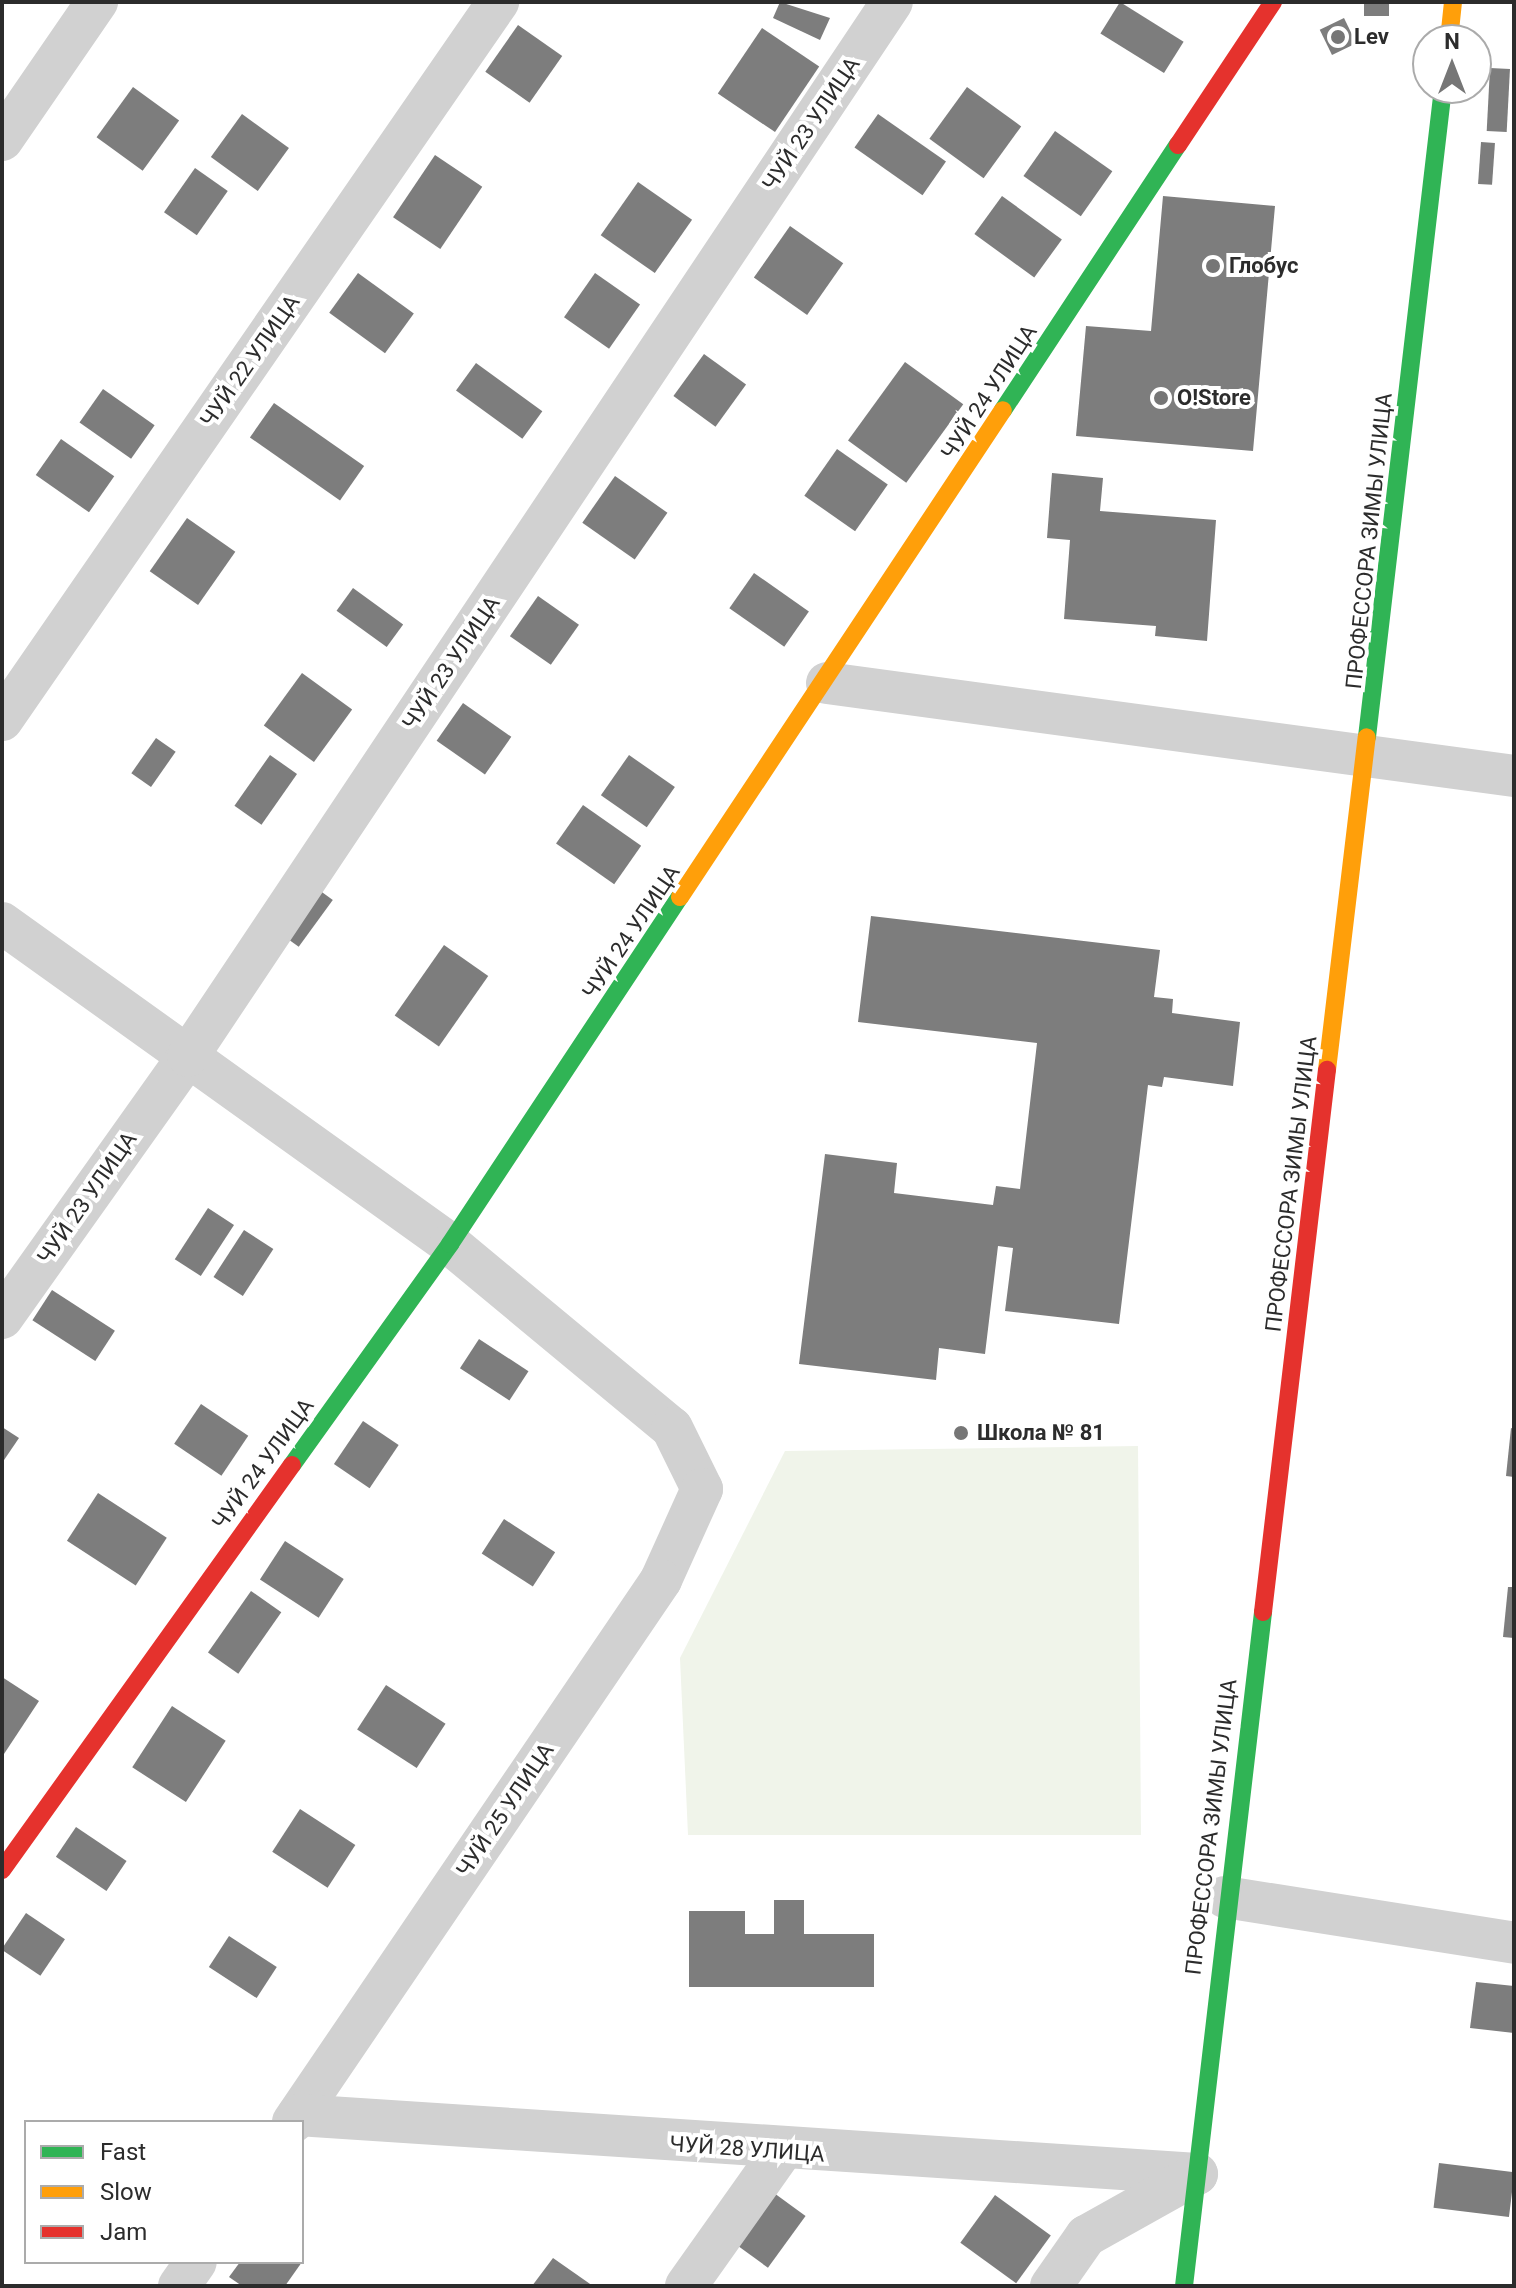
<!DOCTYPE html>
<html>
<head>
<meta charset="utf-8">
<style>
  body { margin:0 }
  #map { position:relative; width:1516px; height:2288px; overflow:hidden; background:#fff; font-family:Roboto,sans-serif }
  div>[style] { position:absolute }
  .green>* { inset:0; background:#f0f4ea }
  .building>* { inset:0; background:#7d7d7d; transform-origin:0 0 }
  .street>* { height:42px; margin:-21px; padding:0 21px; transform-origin:21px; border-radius:21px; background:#d1d1d1 }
  .fast>* { height:18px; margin:-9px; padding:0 9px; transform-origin:9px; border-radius:9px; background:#30b455 }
  .slow>* { height:18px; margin:-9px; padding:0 9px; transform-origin:9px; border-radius:9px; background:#ff9f0a }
  .jam>* { height:18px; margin:-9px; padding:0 9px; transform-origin:9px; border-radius:9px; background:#e5322d }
  .dots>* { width:22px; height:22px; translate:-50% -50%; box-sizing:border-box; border:4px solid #fff; border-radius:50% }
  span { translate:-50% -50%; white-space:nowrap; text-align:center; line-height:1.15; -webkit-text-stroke:8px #fff; paint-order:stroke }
  .poi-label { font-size:22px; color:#2c2c2c; font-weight:700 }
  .left { translate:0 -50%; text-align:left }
  .street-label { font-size:22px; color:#2c2c2c }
  .frame { position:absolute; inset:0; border:4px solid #2c2c2c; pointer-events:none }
  .legend { position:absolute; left:24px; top:2120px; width:280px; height:144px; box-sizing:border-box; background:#fff; border:2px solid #ababab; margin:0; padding:10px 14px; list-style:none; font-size:24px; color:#2c2c2c }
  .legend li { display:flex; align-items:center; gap:16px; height:40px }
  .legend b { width:40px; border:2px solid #ababab }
  .north { position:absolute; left:1412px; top:24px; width:80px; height:80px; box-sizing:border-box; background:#fff; border:2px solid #ababab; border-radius:50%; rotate:0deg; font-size:22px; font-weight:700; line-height:32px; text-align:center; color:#2c2c2c }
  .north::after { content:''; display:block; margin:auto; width:28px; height:36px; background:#767676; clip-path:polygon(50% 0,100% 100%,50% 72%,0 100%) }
</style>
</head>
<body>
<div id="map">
  <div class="green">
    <i style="clip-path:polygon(1138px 1446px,1141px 1835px,688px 1835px,680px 1658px,785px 1451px)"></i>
  </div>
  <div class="building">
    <i style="clip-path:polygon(780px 2px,830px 18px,820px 40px,773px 18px)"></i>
    <i style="left:1120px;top:2px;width:75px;height:37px;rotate:32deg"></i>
    <i style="left:1364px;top:2px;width:25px;height:14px"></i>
    <i style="left:1344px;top:18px;width:28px;height:27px;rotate:64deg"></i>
    <i style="left:518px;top:25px;width:54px;height:57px;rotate:35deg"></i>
    <i style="left:762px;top:28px;width:69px;height:79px;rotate:34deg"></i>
    <i style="left:1490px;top:68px;width:20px;height:63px;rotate:3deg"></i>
    <i style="left:133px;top:87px;width:57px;height:62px;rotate:36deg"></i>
    <i style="left:967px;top:87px;width:67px;height:64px;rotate:36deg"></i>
    <i style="left:242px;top:114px;width:58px;height:53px;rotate:36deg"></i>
    <i style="left:878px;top:114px;width:83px;height:41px;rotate:35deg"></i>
    <i style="left:1055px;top:131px;width:70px;height:55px;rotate:35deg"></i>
    <i style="left:1481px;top:142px;width:14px;height:42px;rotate:4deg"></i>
    <i style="left:435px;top:155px;width:57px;height:75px;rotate:34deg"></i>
    <i style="left:195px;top:168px;width:40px;height:54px;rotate:35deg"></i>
    <i style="left:638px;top:182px;width:66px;height:65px;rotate:35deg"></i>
    <i style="left:1002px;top:196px;width:74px;height:47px;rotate:36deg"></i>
    <i style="clip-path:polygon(1163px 196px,1275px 206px,1253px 451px,1076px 436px,1086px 326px,1151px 331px)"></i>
    <i style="left:790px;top:226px;width:65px;height:63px;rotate:35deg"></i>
    <i style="left:358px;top:273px;width:69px;height:49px;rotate:36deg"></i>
    <i style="left:595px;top:273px;width:55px;height:54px;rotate:35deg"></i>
    <i style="left:704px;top:354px;width:52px;height:52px;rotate:36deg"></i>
    <i style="left:905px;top:362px;width:72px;height:97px;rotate:36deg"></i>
    <i style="left:476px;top:363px;width:82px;height:34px;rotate:36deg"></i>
    <i style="left:103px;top:389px;width:63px;height:41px;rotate:35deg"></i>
    <i style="left:274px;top:403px;width:110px;height:42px;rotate:35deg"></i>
    <i style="left:61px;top:439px;width:65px;height:44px;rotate:35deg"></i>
    <i style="left:837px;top:449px;width:62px;height:57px;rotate:35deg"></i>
    <i style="clip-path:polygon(1052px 473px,1103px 478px,1100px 511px,1216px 520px,1207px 641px,1155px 636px,1156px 626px,1064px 619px,1070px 540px,1047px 538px)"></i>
    <i style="left:615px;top:476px;width:64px;height:57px;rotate:35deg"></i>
    <i style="left:187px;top:518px;width:59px;height:65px;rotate:35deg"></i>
    <i style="left:754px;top:573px;width:67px;height:43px;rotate:35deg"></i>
    <i style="left:353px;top:588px;width:62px;height:28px;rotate:36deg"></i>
    <i style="left:538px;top:596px;width:50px;height:49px;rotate:35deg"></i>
    <i style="left:302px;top:673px;width:62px;height:65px;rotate:36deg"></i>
    <i style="left:463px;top:703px;width:59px;height:46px;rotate:35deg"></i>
    <i style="left:156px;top:738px;width:24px;height:43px;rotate:35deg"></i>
    <i style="left:270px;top:755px;width:33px;height:62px;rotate:35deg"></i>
    <i style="left:629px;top:755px;width:56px;height:49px;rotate:35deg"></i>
    <i style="left:583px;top:805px;width:71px;height:47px;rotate:35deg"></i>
    <i style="left:315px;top:887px;width:22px;height:58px;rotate:36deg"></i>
    <i style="clip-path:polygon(871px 916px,1160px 950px,1154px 997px,1173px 999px,1172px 1013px,1240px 1022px,1233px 1086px,1164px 1077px,1162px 1087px,1148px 1085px,1119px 1324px,1005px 1311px,1013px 1248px,998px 1246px,985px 1354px,939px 1348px,936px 1380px,799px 1364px,825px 1154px,897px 1163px,894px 1193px,993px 1205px,996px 1186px,1020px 1189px,1037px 1043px,858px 1022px)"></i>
    <i style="left:444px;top:945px;width:54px;height:86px;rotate:35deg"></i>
    <i style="left:208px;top:1208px;width:31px;height:61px;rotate:33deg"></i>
    <i style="left:244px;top:1230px;width:35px;height:56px;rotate:33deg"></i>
    <i style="left:52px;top:1290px;width:75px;height:36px;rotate:33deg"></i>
    <i style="left:479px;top:1339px;width:59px;height:35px;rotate:33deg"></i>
    <i style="left:201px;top:1404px;width:57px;height:48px;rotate:34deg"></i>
    <i style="left:363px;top:1421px;width:43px;height:52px;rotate:34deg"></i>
    <i style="clip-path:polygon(2px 1427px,19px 1438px,2px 1463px)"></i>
    <i style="clip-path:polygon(1511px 1428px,1514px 1429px,1514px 1477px,1506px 1476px)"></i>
    <i style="left:98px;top:1493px;width:82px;height:57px;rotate:33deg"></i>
    <i style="left:504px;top:1519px;width:61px;height:41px;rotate:33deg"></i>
    <i style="left:285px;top:1541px;width:70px;height:46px;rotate:33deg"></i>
    <i style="clip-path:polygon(1508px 1587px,1514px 1587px,1514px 1638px,1503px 1637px)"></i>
    <i style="left:251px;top:1591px;width:37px;height:75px;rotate:35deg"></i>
    <i style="clip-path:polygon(2px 1677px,39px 1701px,2px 1757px)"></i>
    <i style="left:386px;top:1685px;width:71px;height:53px;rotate:33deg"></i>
    <i style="left:172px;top:1706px;width:64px;height:73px;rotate:33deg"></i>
    <i style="left:300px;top:1809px;width:66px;height:51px;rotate:33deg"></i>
    <i style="left:76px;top:1827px;width:61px;height:36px;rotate:34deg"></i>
    <i style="clip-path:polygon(774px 1900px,804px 1900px,804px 1934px,874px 1934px,874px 1987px,689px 1987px,689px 1911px,745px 1911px,745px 1934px,774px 1934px)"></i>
    <i style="left:26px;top:1913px;width:47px;height:44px;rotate:34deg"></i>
    <i style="left:229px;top:1936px;width:57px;height:37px;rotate:33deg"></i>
    <i style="clip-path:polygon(1476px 1982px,1514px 1986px,1514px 2033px,1470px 2028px)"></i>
    <i style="left:1439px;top:2163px;width:76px;height:45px;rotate:7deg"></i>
    <i style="left:774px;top:2193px;width:39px;height:64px;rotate:36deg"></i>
    <i style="left:995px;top:2195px;width:69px;height:59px;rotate:36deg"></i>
    <i style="clip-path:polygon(553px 2258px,593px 2286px,532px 2286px)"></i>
    <i style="clip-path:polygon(240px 2262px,302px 2262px,285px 2286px,242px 2286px,229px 2277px)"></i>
  </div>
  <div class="street">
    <i style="left:2px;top:140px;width:168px;rotate:-55.5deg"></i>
    <i style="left:827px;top:683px;width:693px;rotate:7.71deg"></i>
    <i style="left:2px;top:720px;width:873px;rotate:-55.36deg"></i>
    <i style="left:2px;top:923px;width:551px;rotate:35.62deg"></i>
    <i style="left:450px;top:1244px;width:288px;rotate:39.7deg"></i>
    <i style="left:672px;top:1428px;width:68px;rotate:63.8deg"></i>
    <i style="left:702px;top:1489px;width:100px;rotate:114.3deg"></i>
    <i style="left:661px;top:1580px;width:655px;rotate:124.18deg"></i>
    <i style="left:2px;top:1318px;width:321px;rotate:-54.6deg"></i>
    <i style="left:188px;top:1056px;width:1267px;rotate:-56.26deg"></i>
    <i style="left:1225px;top:1897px;width:293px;rotate:9deg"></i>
    <i style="left:298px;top:2115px;width:901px;rotate:3.75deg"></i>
    <i style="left:179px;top:2286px;width:29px;rotate:-55deg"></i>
    <i style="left:686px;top:2286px;width:164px;rotate:-54.7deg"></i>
    <i style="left:1051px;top:2286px;width:61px;rotate:-55deg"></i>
    <i style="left:1086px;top:2236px;width:127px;rotate:-29.2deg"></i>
  </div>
  <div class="fast">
    <i style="left:1003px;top:410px;width:318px;rotate:-56.6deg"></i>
    <i style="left:1367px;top:737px;width:653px;rotate:-83.32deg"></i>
    <i style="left:292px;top:1465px;width:272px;rotate:-54.4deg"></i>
    <i style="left:450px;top:1244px;width:416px;rotate:-56.5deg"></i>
    <i style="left:1184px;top:2286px;width:679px;rotate:-83.31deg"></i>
  </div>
  <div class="slow">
    <i style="left:1449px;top:40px;width:38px;rotate:-84deg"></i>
    <i style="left:680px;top:897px;width:584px;rotate:-56.45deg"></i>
    <i style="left:1327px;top:1070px;width:335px;rotate:-83.2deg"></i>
  </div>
  <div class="jam">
    <i style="left:1178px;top:145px;width:172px;rotate:-56.4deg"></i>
    <i style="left:1263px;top:1612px;width:546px;rotate:-83.27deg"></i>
    <i style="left:2px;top:1870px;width:498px;rotate:-54.4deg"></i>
  </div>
  <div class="dots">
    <i style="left:1338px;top:37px;background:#767676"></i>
    <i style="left:1213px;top:266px;background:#767676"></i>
    <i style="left:1161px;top:398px;background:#767676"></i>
    <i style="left:961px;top:1433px;background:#767676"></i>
  </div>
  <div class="poi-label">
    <span class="left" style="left:1354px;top:37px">Lev</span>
    <span class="left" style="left:1229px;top:266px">Глобус</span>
    <span class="left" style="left:1177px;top:398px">O!Store</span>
    <span class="left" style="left:977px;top:1433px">Школа № 81</span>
  </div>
  <div class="street-label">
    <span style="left:811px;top:124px;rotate:-56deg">ЧУЙ 23 УЛИЦА</span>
    <span style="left:250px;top:361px;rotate:-55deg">ЧУЙ 22 УЛИЦА</span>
    <span style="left:989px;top:392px;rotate:-57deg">ЧУЙ 24 УЛИЦА</span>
    <span style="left:1369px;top:541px;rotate:-84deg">ПРОФЕССОРА ЗИМЫ УЛИЦА</span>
    <span style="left:451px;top:663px;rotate:-56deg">ЧУЙ 23 УЛИЦА</span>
    <span style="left:631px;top:932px;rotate:-56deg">ЧУЙ 24 УЛИЦА</span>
    <span style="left:1291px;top:1184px;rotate:-83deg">ПРОФЕССОРА ЗИМЫ УЛИЦА</span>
    <span style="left:87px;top:1198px;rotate:-55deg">ЧУЙ 23 УЛИЦА</span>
    <span style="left:263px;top:1464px;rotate:-54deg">ЧУЙ 24 УЛИЦА</span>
    <span style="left:505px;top:1810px;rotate:-56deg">ЧУЙ 25 УЛИЦА</span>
    <span style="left:1211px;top:1827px;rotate:-83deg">ПРОФЕССОРА ЗИМЫ УЛИЦА</span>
    <span style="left:747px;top:2149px;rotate:4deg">ЧУЙ 28 УЛИЦА</span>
  </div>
  <div class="frame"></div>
  <ul class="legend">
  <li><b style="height:10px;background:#30b455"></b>Fast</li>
  <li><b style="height:10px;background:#ff9f0a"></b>Slow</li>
  <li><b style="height:10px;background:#e5322d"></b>Jam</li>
  </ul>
  <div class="north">N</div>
</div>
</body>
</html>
